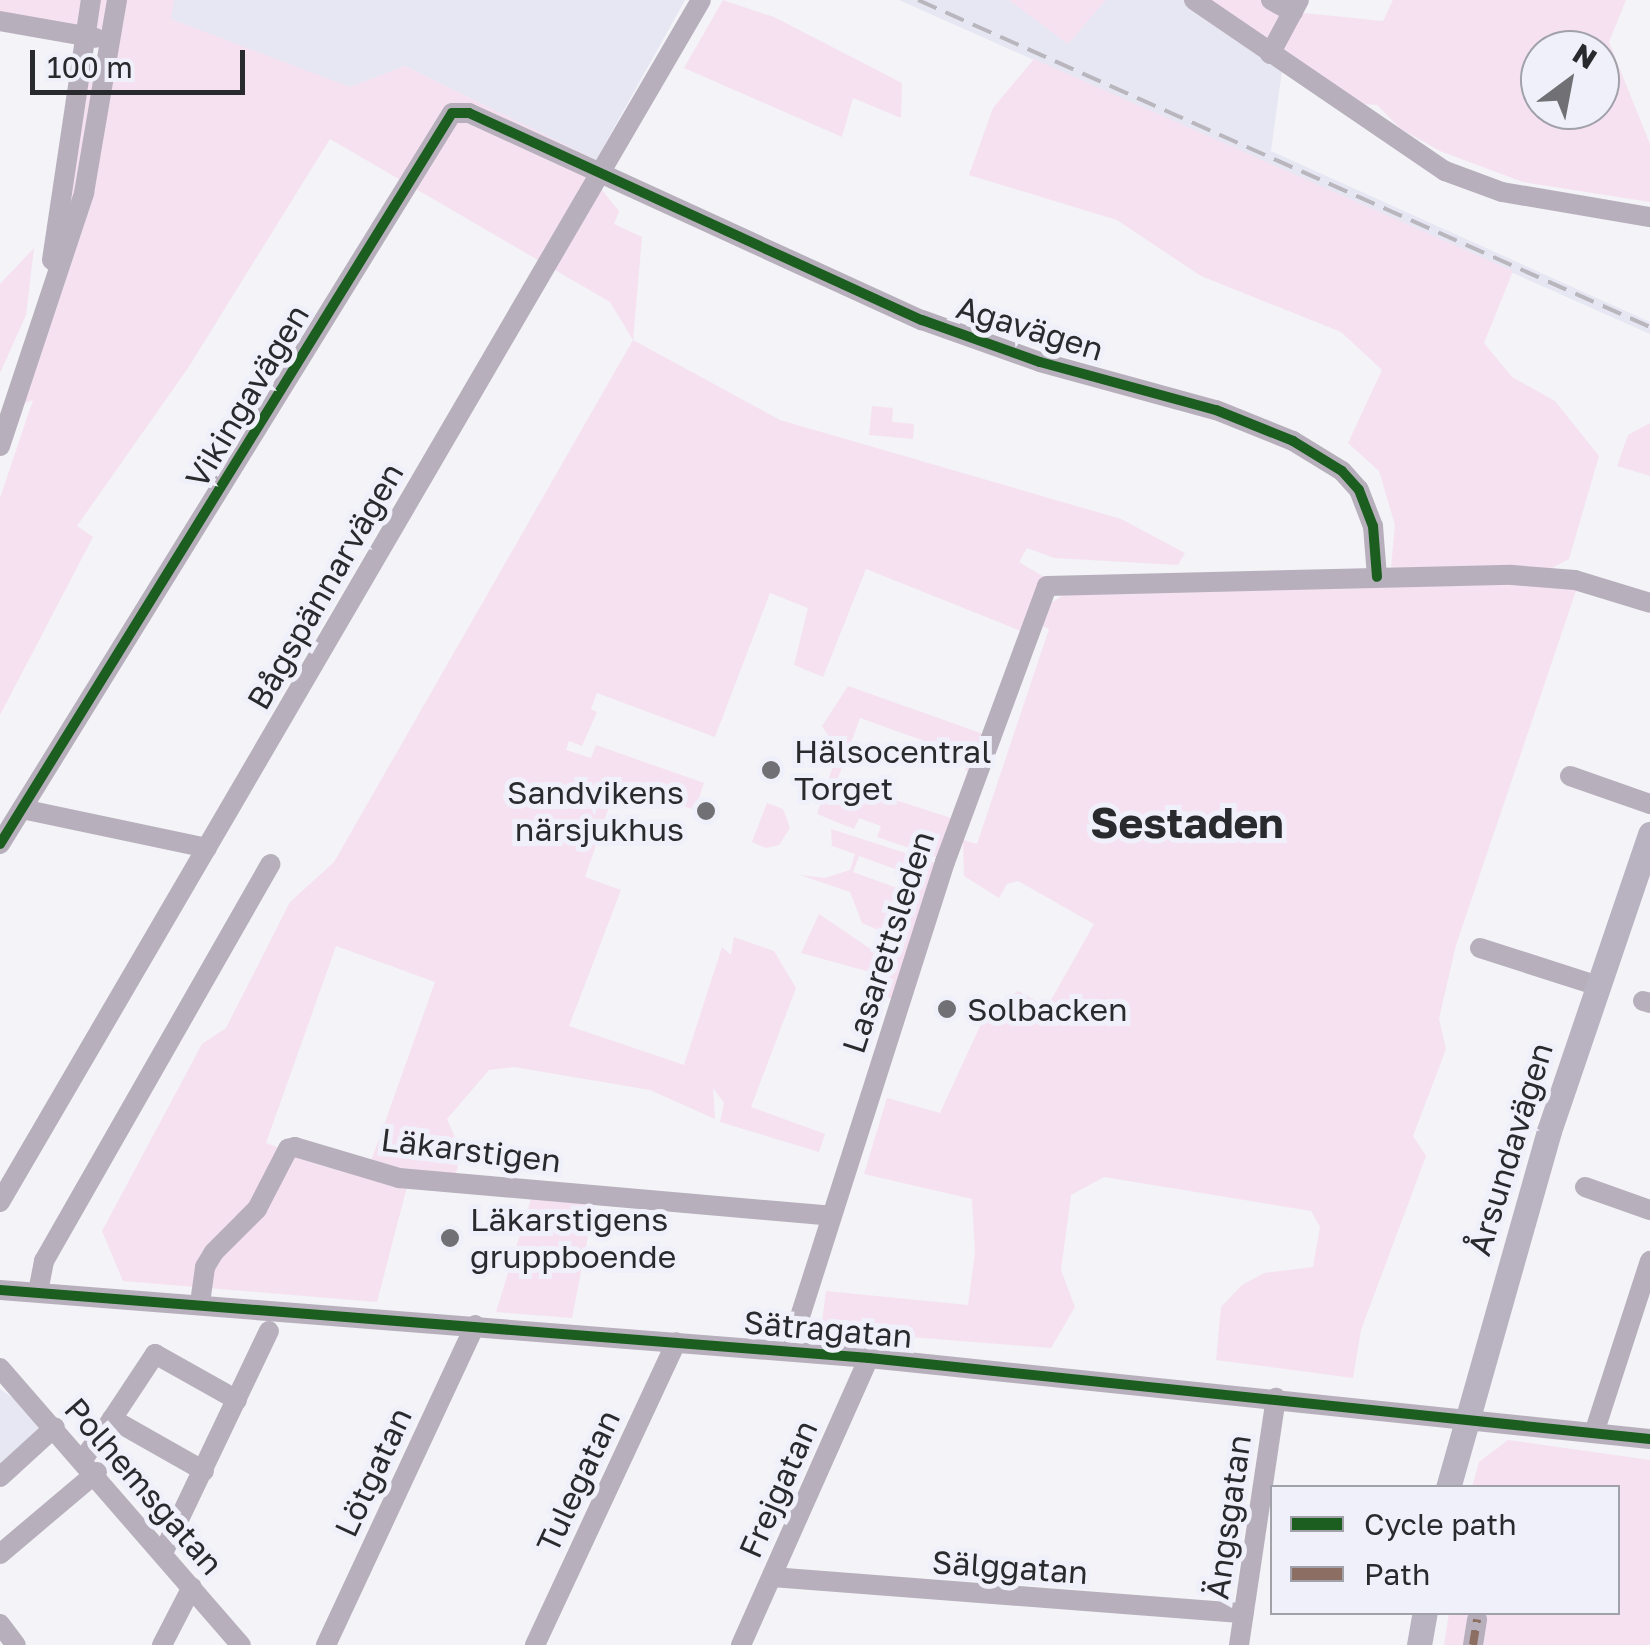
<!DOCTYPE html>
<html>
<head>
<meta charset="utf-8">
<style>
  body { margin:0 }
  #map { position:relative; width:1650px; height:1645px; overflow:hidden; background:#f3f3f8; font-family:"Golos Text",sans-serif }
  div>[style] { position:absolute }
  .built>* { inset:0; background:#e7e7f3 }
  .green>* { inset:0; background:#f6e1f1 }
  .minor>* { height:20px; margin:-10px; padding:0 10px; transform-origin:10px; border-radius:10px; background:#b7b0bc }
  .major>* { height:25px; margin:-12.5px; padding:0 12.5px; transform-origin:12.5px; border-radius:12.5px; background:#b9b2c0 }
  .rail>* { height:4px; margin-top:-2px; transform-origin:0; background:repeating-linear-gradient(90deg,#b9b6be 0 20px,transparent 0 30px) }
  .quiet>* { height:8px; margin-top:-4px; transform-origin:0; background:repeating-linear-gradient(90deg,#8d6e63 0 15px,transparent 0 23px) }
  .cycleway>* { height:10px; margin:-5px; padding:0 5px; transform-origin:5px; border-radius:5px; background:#1b5e20 }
  .dots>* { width:28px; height:28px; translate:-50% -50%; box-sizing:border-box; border:5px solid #f0f0fb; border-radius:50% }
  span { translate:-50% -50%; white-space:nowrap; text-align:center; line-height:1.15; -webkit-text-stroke:10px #f0f0fb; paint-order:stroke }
  .street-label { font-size:32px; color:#292a2e }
  .poi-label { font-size:32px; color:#292a2e }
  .left { translate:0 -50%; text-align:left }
  .right { translate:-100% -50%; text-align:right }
  .district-label { font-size:42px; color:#292a2e; font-weight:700 }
  .legend { position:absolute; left:1270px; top:1485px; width:350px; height:130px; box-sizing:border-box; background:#f0f0fb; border:2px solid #a0a1a9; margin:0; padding:12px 18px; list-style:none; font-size:30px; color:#292a2e }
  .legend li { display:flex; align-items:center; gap:20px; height:50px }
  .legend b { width:50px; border:2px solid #a0a1a9 }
  .north { position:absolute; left:1520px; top:30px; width:100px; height:100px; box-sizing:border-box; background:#f0f0fb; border:2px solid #a0a1a9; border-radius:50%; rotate:32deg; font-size:28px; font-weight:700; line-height:40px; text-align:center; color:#292a2e }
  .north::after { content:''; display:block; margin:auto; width:35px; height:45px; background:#707075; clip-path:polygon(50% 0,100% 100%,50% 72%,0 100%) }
  .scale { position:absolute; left:30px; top:50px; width:215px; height:45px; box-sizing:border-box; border:5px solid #292a2e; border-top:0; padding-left:12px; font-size:30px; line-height:35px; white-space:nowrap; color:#292a2e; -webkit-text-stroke:8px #f0f0fb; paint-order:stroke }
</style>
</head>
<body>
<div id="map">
  <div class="built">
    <i style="clip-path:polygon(157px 0,685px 0,596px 160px,405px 66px,327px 96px,152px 35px)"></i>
    <i style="clip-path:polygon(899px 0,1193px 0,1283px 63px,1271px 151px,1650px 322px,1650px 334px)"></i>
    <i style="clip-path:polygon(0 1389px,55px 1427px,0 1477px)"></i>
  </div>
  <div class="green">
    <i style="clip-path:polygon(evenodd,0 0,174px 0,171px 19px,350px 87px,405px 66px,596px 160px,588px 173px,619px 211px,614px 224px,642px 237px,633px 340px,780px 420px,1121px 519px,1185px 553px,1178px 565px,1054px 558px,1027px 548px,1019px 562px,1054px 583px,1026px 633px,866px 569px,823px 677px,794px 665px,808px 608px,770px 593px,715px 737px,597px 693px,591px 709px,597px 712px,582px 746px,569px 741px,566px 750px,591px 758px,596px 745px,704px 783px,695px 810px,617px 784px,585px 877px,621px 890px,569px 1026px,684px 1065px,722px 947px,731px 955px,734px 937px,774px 951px,796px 988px,751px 1107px,825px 1134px,819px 1152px,720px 1122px,724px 1103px,713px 1088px,715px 1119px,650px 1090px,514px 1067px,489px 1070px,447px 1119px,462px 1153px,453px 1182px,409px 1179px,377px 1302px,123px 1281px,102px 1231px,202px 1044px,226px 1028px,290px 902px,334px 862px,633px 340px,610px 302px,330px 139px,188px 368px,77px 526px,93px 537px,0 715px,0 498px,33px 400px,14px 408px,40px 329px,82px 63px,107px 67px,112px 41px,0 21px,0 0,336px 946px,435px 982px,365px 1178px,266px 1143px,336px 946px)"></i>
    <i style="clip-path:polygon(723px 0,774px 17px,902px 83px,901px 118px,853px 98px,842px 137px,684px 68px)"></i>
    <i style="clip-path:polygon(1009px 0,1106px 0,1068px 44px)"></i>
    <i style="clip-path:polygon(evenodd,1194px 0,1271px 0,1294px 12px,1383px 21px,1393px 0,1626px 0,1609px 42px,1650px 144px,1650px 202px,1523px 182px,1440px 151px,1401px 129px,1377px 105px,1339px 102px,1194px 0,1540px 50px,1600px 50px,1600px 110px,1540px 110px,1540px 50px)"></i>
    <i style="clip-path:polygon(1034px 59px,1513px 271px,1484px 343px,1512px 377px,1555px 401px,1599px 456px,1569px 559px,1550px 569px,1391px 568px,1395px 525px,1379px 471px,1348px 443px,1382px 370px,1341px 332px,1201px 276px,1117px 220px,969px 175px,993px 108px)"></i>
    <i style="clip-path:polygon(34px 248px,26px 315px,0 373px,0 284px)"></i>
    <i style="clip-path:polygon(872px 406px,893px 408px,892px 422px,914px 424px,913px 439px,869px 435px)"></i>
    <i style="clip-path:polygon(1650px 423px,1650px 476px,1617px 466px,1628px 435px)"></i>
    <i style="clip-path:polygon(1479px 579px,1577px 588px,1456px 945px,1439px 1019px,1446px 1049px,1413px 1136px,1426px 1156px,1361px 1330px,1353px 1378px,1216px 1360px,1221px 1307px,1242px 1285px,1264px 1273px,1313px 1267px,1320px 1227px,1311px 1211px,1104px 1177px,1071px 1195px,1061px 1270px,1075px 1307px,1051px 1348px,821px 1330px,826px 1291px,968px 1305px,975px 1252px,972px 1199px,864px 1174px,887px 1098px,940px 1113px,986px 1013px,1018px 991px,1047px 1007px,1094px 924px,1018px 881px,1007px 884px,999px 898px,964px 876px,963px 840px,977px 844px,1049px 629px,1037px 624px,1048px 605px,1068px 592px)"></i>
    <i style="clip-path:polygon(848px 686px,989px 736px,976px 774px,965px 770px,969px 757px,860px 718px,837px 781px,954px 819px,939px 858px,877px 837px,881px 826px,859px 818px,854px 829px,817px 814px,838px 751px,822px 726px)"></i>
    <i style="clip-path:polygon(767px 803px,783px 809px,790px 828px,779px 845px,766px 848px,752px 842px)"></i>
    <i style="clip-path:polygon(evenodd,831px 829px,936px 863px,893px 999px,876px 993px,881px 975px,801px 953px,819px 914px,884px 958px,892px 936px,862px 923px,850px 892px,800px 875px,825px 878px,850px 870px,855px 854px,832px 846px,831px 829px,859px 856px,914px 876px,908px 892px,853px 872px,859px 856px)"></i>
    <i style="clip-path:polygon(534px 1189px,596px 1195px,572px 1318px,496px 1312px)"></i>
    <i style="clip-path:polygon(1508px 1440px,1650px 1460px,1650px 1645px,1444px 1645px,1449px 1613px,1618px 1612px,1618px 1488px,1472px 1487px,1479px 1462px)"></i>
  </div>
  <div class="minor">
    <i style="left:1194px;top:0;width:304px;rotate:34.3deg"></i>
    <i style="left:1445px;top:171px;width:61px;rotate:20.2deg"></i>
    <i style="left:1502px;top:192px;width:150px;rotate:9.6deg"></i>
    <i style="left:1271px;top:0;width:25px;rotate:29deg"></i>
    <i style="left:0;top:21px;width:97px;rotate:10deg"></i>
    <i style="left:1270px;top:54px;width:61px;rotate:-61.8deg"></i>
    <i style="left:52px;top:260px;width:263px;rotate:-81.5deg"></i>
    <i style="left:0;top:446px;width:267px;rotate:-71.6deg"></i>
    <i style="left:84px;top:193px;width:196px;rotate:-80.3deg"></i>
    <i style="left:1570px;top:776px;width:85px;rotate:19.3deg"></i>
    <i style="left:22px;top:809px;width:189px;rotate:11.9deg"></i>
    <i style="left:0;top:844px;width:859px;rotate:-58.27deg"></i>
    <i style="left:452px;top:113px;width:17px"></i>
    <i style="left:469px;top:113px;width:498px;rotate:24.6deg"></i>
    <i style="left:922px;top:320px;width:125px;rotate:19.6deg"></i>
    <i style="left:1040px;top:362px;width:182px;rotate:15.3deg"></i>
    <i style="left:1216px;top:410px;width:83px;rotate:21.9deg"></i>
    <i style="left:1293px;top:441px;width:57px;rotate:31.5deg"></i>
    <i style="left:1342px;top:471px;width:25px;rotate:48deg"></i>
    <i style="left:1359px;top:490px;width:39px;rotate:69deg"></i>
    <i style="left:1373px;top:526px;width:51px;rotate:85.5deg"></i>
    <i style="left:1480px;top:948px;width:121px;rotate:17.8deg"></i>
    <i style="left:1643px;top:1001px;width:7px;rotate:16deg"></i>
    <i style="left:1585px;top:1187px;width:69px;rotate:19.5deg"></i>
    <i style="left:0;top:1202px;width:1391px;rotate:-59.75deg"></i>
    <i style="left:0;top:1290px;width:872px;rotate:4.47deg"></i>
    <i style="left:869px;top:1358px;width:785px;rotate:5.92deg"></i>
    <i style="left:38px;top:1292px;width:32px;rotate:-79deg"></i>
    <i style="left:44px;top:1261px;width:457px;rotate:-60.3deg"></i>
    <i style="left:200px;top:1303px;width:36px;rotate:-82deg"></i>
    <i style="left:205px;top:1267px;width:17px;rotate:-59deg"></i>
    <i style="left:214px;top:1252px;width:61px;rotate:-45deg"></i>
    <i style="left:257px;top:1209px;width:68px;rotate:-62.7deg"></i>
    <i style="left:288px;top:1149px;width:7px;rotate:-16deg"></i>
    <i style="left:295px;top:1147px;width:109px;rotate:16.6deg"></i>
    <i style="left:399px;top:1178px;width:434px;rotate:5deg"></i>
    <i style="left:789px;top:1351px;width:513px;rotate:-72.31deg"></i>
    <i style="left:945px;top:862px;width:294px;rotate:-69.7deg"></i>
    <i style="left:1047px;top:586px;width:465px;rotate:-1.4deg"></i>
    <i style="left:1512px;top:575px;width:63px;rotate:4.5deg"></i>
    <i style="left:1575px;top:580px;width:78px;rotate:17deg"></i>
    <i style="left:0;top:1368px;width:367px;rotate:49deg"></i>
    <i style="left:1594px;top:1433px;width:181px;rotate:-72deg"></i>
    <i style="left:84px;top:1458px;width:48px;rotate:-54.3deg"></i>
    <i style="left:204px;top:1471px;width:106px;rotate:-150.5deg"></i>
    <i style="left:112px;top:1419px;width:78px;rotate:-56.5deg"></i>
    <i style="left:155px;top:1354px;width:94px;rotate:29.3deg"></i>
    <i style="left:0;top:1477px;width:74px;rotate:-42.3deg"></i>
    <i style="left:163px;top:1553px;width:246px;rotate:-64.5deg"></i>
    <i style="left:0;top:1554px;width:127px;rotate:-40.2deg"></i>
    <i style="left:772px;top:1577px;width:473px;rotate:4.4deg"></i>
    <i style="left:0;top:1624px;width:26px;rotate:53deg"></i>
    <i style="left:162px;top:1645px;width:65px;rotate:-62.7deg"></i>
    <i style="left:326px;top:1645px;width:353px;rotate:-65deg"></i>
    <i style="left:535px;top:1645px;width:334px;rotate:-65deg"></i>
    <i style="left:741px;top:1645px;width:314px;rotate:-66deg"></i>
    <i style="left:1239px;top:1645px;width:250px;rotate:-81.5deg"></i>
    <i style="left:1473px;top:1645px;width:26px;rotate:-81deg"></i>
  </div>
  <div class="major">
    <i style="left:1448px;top:1488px;width:371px;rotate:-74.2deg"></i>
    <i style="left:1549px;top:1131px;width:314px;rotate:-71.2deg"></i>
    <i style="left:1419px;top:1645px;width:34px;rotate:-80deg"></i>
  </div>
  <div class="rail">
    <i style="left:918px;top:0;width:802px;rotate:24.07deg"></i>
  </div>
  <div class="quiet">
    <i style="left:1473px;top:1645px;width:26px;rotate:-81deg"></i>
  </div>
  <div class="cycleway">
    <i style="left:0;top:844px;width:859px;rotate:-58.27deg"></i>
    <i style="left:452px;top:113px;width:17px"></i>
    <i style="left:469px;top:113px;width:498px;rotate:24.6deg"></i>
    <i style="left:922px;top:320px;width:125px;rotate:19.6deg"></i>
    <i style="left:1040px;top:362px;width:182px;rotate:15.3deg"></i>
    <i style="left:1216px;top:410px;width:83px;rotate:21.9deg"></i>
    <i style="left:1293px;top:441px;width:57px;rotate:31.5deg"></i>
    <i style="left:1342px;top:471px;width:25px;rotate:48deg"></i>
    <i style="left:1359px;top:490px;width:39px;rotate:69deg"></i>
    <i style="left:1373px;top:526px;width:51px;rotate:85.5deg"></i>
    <i style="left:0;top:1290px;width:872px;rotate:4.47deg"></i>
    <i style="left:869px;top:1358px;width:785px;rotate:5.92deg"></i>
  </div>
  <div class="dots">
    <i style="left:771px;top:770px;background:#707075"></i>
    <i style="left:706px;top:811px;background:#707075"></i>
    <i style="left:947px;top:1009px;background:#707075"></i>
    <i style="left:450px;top:1238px;background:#707075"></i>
  </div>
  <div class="street-label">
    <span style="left:1030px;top:328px;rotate:17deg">Agavägen</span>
    <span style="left:247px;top:396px;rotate:-59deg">Vikingavägen</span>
    <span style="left:325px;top:586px;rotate:-60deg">Bågspännarvägen</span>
    <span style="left:888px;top:942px;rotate:-72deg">Lasarettsleden</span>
    <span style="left:1510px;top:1149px;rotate:-73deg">Årsundavägen</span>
    <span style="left:471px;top:1150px;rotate:7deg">Läkarstigen</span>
    <span style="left:828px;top:1329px;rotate:5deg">Sätragatan</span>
    <span style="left:373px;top:1472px;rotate:-65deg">Lötgatan</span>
    <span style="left:578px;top:1481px;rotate:-65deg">Tulegatan</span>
    <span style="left:144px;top:1486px;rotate:49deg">Polhemsgatan</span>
    <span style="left:778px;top:1489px;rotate:-66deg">Frejgatan</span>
    <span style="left:1228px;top:1517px;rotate:-82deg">Ängsgatan</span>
    <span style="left:1010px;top:1567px;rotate:4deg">Sälggatan</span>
  </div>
  <div class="poi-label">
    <span class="left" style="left:794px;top:770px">Hälsocentral<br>Torget</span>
    <span class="right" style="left:684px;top:811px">Sandvikens<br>närsjukhus</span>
    <span class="left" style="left:967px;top:1009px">Solbacken</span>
    <span class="left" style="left:470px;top:1238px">Läkarstigens<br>gruppboende</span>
  </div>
  <div class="district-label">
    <span style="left:1187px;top:822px">Sestaden</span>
  </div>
  <ul class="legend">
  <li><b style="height:12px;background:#1b5e20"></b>Cycle path</li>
  <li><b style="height:12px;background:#8d6e63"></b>Path</li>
  </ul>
  <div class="north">N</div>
  <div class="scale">100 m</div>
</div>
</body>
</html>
